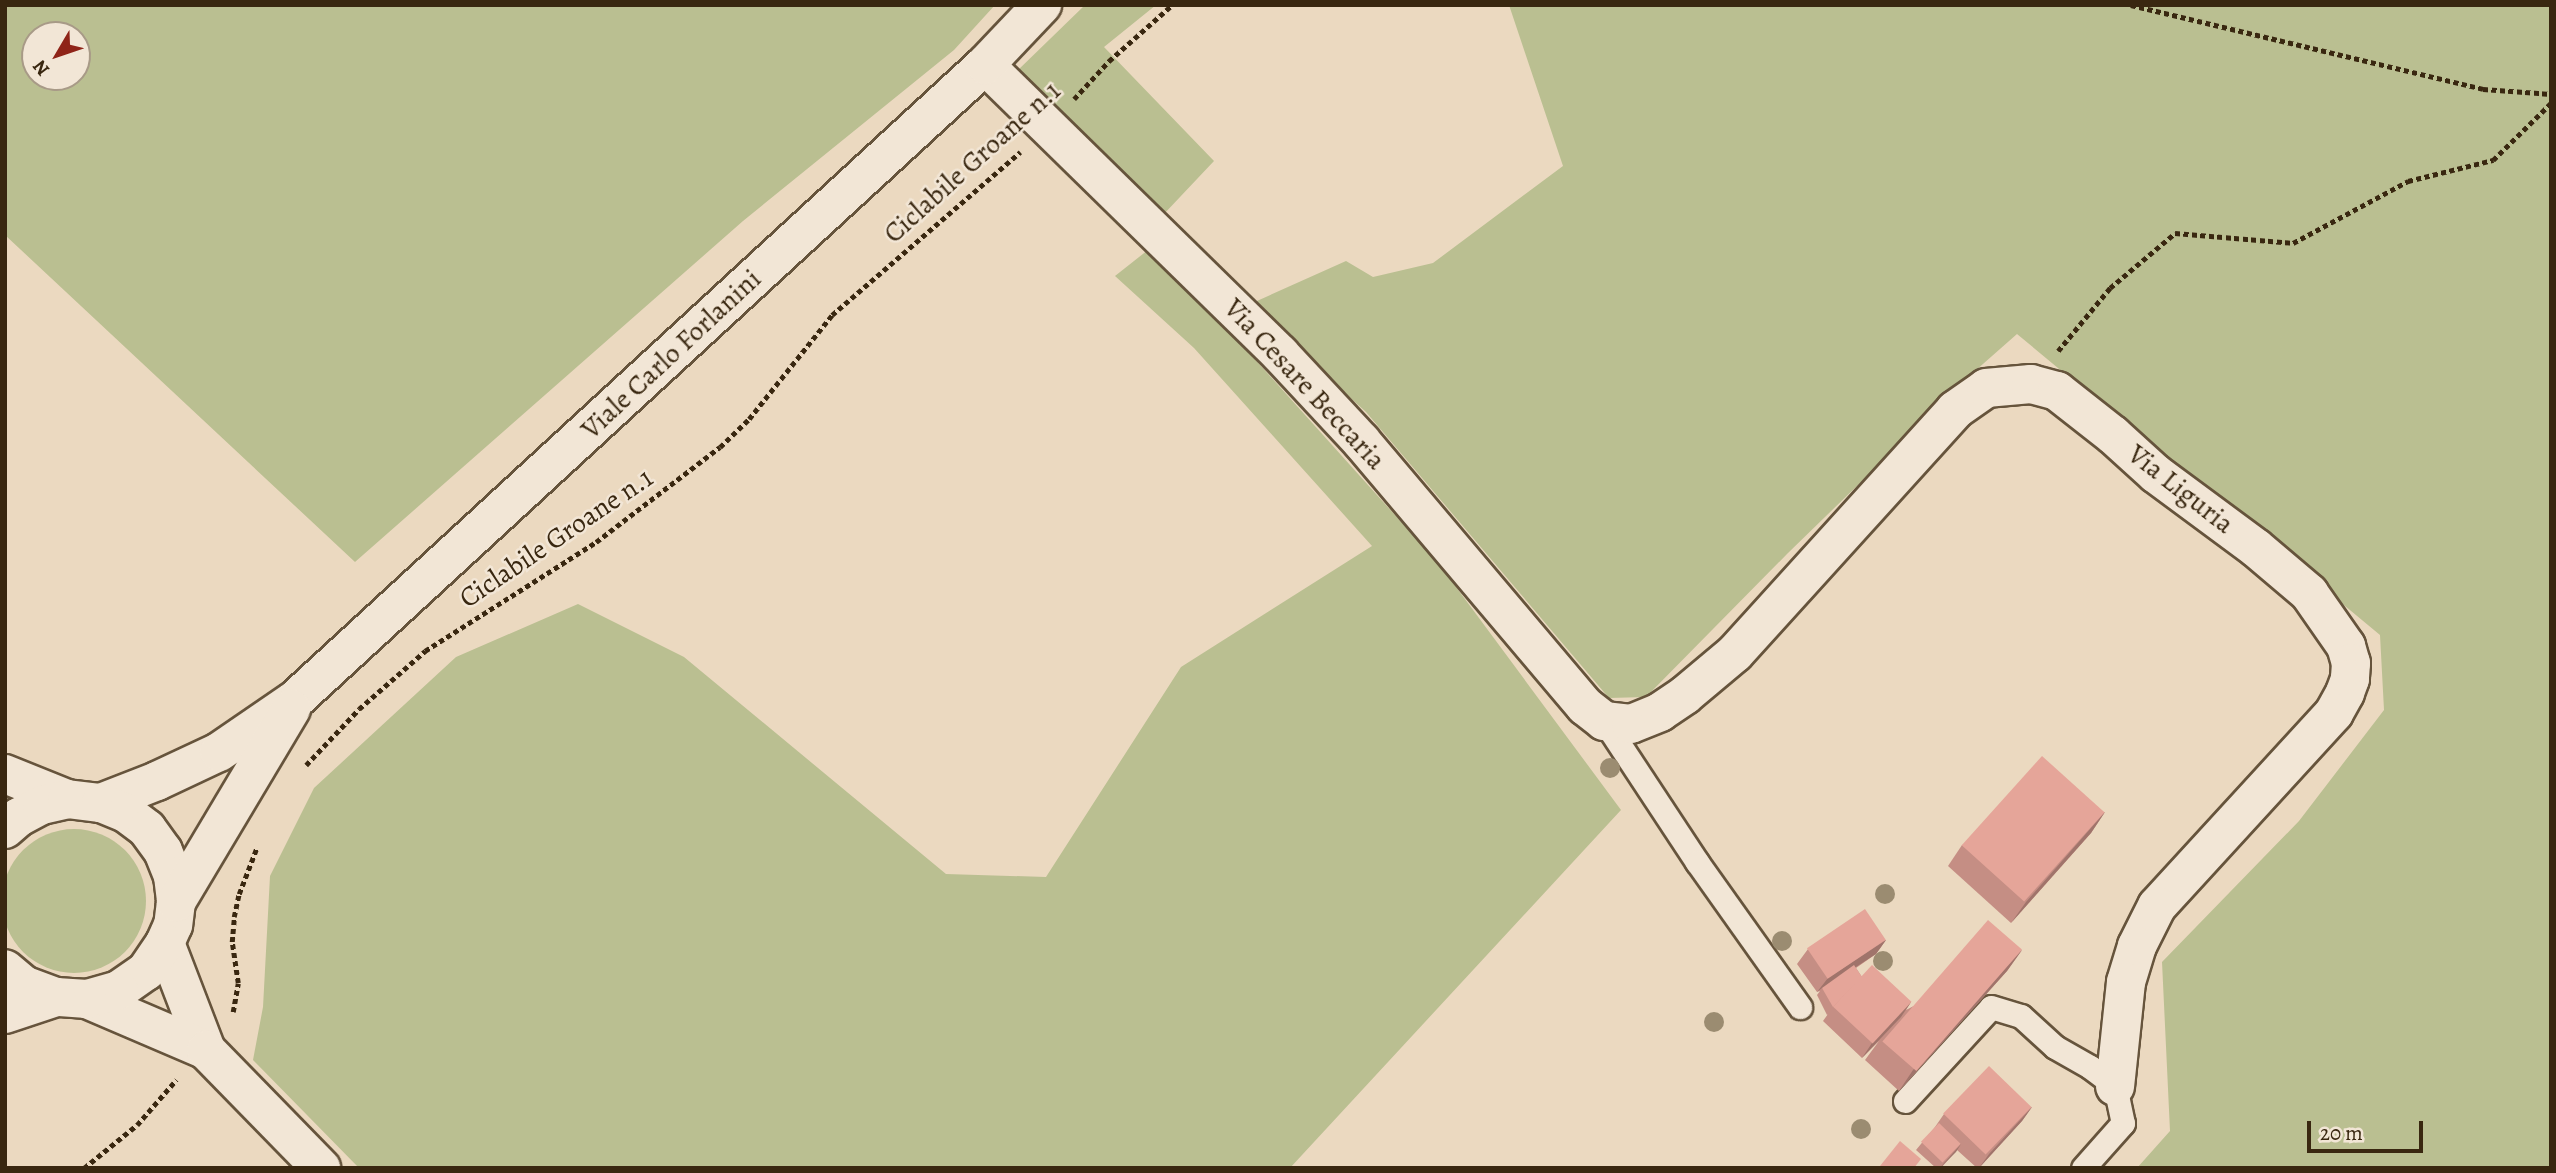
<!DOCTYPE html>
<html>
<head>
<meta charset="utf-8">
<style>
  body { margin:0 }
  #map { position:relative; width:2556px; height:1173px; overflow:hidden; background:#ebd9c0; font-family:Alegreya,serif }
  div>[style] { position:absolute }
  .green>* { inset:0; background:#babf91 }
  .round { border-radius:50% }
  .path>* { height:4.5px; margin-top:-2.25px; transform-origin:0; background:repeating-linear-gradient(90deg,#392710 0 5px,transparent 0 8.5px) }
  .roads { filter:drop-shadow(2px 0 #66543c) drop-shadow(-2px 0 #66543c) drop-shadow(0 2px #66543c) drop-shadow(0 -2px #66543c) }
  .lane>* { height:23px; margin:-11.5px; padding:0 11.5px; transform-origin:11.5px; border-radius:11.5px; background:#f2e6d6 }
  .street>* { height:38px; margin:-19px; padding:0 19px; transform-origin:19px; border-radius:19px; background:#f2e6d6 }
  .secondary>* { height:38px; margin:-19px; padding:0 19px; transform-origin:19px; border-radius:19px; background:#f2e6d6 }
  .trees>* { width:20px; height:20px; margin:-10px; border-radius:50%; background:#9b8c71 }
  .wall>* { inset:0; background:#c58e84 }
  .shaded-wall>* { inset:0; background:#a0746b }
  .building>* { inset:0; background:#e5a599; transform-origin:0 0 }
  span { translate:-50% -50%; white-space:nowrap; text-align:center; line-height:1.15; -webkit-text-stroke:5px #f2e6d6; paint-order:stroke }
  .street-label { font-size:28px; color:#392710 }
  .frame { position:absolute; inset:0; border:7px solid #392710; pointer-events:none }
  .north { position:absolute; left:21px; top:21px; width:70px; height:70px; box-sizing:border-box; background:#f2e6d6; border:2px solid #a89a87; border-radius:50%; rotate:231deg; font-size:19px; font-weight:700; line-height:28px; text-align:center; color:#392710 }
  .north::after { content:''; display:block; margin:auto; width:24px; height:32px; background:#8f2418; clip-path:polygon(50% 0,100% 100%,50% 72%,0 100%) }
  .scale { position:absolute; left:2307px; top:1121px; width:116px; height:32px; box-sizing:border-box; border:4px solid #392710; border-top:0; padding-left:9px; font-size:21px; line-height:24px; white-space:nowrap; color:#392710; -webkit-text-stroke:5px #f2e6d6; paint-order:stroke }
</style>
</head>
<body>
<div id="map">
  <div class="green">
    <i style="clip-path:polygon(evenodd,5px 5px,995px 5px,954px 50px,743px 221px,355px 562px,5px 235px,5px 5px,35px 35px,77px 35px,77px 77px,35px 77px,35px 35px)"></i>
    <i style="clip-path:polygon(1085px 5px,1156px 5px,1104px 47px,1214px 161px,1163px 215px,1013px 75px)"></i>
    <i style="clip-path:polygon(1509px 5px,2551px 5px,2551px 1168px,2137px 1168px,2170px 1131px,2162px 962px,2299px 821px,2384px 710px,2380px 635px,2017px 334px,1975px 371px,1787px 554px,1646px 697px,1609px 698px,1366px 412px,1248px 305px,1346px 261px,1373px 277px,1433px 263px,1563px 166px)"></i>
    <i style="clip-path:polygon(1153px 246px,1439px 564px,1621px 810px,1290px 1168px,359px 1168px,253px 1060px,263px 1007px,270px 876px,314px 788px,456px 657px,578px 604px,684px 657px,946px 874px,1046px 877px,1181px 667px,1372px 546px,1194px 348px,1115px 276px)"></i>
    <i class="round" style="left:2px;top:829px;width:144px;height:144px"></i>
  </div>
  <div class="path">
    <i style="left:2131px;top:5px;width:362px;rotate:13.4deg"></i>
    <i style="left:2483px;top:89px;width:68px;rotate:4.2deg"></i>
    <i style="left:1074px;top:99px;width:52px;rotate:-47.4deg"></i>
    <i style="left:1109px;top:61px;width:84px;rotate:-41.6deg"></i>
    <i style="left:2058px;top:351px;width:82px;rotate:-50.5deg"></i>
    <i style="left:2110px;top:288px;width:85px;rotate:-40.2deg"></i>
    <i style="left:2175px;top:233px;width:118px;rotate:4.8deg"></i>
    <i style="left:2293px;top:243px;width:131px;rotate:-28.3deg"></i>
    <i style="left:2408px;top:181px;width:88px;rotate:-13.9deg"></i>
    <i style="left:2493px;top:160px;width:81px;rotate:-44.5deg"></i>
    <i style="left:306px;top:765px;width:77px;rotate:-46.6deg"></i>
    <i style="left:359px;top:709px;width:88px;rotate:-41.3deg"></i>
    <i style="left:425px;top:651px;width:203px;rotate:-32.5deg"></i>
    <i style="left:596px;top:542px;width:156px;rotate:-37.5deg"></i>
    <i style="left:720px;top:447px;width:40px;rotate:-44deg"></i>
    <i style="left:749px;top:419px;width:133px;rotate:-51.4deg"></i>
    <i style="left:832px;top:315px;width:249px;rotate:-40.9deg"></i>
    <i style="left:233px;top:1012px;width:29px;rotate:-80deg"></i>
    <i style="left:238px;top:983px;width:41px;rotate:-98.3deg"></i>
    <i style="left:232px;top:942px;width:25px;rotate:-85deg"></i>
    <i style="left:234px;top:917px;width:24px;rotate:-78deg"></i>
    <i style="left:239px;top:894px;width:50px;rotate:-69deg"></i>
    <i style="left:84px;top:1168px;width:68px;rotate:-39.1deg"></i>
    <i style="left:137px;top:1125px;width:60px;rotate:-49.1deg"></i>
  </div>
  <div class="roads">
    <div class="lane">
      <i style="left:1604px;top:721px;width:169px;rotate:56.6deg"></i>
      <i style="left:1697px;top:862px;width:178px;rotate:54.6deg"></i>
      <i style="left:1905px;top:1101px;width:127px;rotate:-47.5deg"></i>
      <i style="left:1991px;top:1007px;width:31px;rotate:17deg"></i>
      <i style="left:2021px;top:1016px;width:46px;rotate:42.4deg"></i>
      <i style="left:2055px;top:1047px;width:40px;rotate:29.7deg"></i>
      <i style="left:2090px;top:1067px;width:31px;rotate:37deg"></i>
      <i style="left:2115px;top:1086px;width:38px;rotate:78deg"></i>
      <i style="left:2123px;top:1123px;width:60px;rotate:131.6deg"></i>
    </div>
    <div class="street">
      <i style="left:985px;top:65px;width:413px;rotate:44.4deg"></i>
      <i style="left:1280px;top:354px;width:119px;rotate:47deg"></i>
      <i style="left:1361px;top:441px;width:347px;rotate:49.8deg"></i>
      <i style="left:1585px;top:706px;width:24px;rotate:38deg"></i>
      <i style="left:1604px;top:721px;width:27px;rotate:6deg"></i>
      <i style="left:1631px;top:724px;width:31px;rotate:-22deg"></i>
      <i style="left:1660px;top:712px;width:30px;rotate:-34deg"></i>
      <i style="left:1685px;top:695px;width:65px;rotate:-40deg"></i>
      <i style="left:1735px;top:653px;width:328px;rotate:-47.8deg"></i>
      <i style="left:1955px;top:410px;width:38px;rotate:-35deg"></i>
      <i style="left:1986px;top:388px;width:45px;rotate:-5.1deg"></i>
      <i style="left:2031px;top:384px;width:27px;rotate:15deg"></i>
      <i style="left:2057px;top:391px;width:71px;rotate:38.2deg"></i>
      <i style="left:2113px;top:435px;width:58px;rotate:42.2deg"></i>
      <i style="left:2156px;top:474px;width:124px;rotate:36.5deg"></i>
      <i style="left:2256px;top:548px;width:70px;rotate:40.3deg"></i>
      <i style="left:2309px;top:593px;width:65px;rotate:55.1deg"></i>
      <i style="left:2346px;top:646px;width:18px;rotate:74deg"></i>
      <i style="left:2351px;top:663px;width:16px;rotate:94deg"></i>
      <i style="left:2350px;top:679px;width:15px;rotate:110deg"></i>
      <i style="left:2345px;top:693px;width:23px;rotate:119deg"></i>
      <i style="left:2334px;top:713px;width:262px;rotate:132.5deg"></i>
      <i style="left:2157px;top:906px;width:45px;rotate:116.6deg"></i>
      <i style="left:2137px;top:946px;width:38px;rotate:107deg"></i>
      <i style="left:2126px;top:982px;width:105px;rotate:96deg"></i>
      <i style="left:165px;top:943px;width:115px;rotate:69deg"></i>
      <i style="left:87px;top:999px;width:129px;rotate:23.2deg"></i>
      <i style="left:206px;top:1050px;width:165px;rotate:45.7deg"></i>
    </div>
    <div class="secondary">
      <i style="left:5px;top:774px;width:67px;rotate:22deg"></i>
      <i style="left:101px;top:803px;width:60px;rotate:-21.4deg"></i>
      <i style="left:157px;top:781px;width:68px;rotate:-25.1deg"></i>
      <i style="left:219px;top:752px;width:93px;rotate:-34.5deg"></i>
      <i style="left:296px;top:699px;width:936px;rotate:-42.62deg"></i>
      <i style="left:985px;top:65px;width:83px;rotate:-46.5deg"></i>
      <i style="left:5px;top:829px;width:18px;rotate:-41deg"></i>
      <i style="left:19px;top:817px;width:26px;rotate:-28deg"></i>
      <i style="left:42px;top:805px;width:26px;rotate:-13deg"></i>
      <i style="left:67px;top:799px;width:34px;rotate:7deg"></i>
      <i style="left:101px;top:803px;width:27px;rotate:22deg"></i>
      <i style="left:126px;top:813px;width:26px;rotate:37deg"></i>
      <i style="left:147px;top:829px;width:27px;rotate:54deg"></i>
      <i style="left:163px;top:851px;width:27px;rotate:68deg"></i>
      <i style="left:173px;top:876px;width:26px;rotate:83deg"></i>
      <i style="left:176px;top:902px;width:23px;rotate:97deg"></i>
      <i style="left:173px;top:925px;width:20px;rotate:114deg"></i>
      <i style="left:165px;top:943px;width:34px;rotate:124deg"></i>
      <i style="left:146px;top:971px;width:33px;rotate:145deg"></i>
      <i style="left:119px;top:990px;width:33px;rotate:164deg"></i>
      <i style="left:87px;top:999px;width:31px;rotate:-176deg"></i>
      <i style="left:56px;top:997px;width:33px;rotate:-160deg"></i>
      <i style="left:25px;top:986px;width:26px;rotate:-140deg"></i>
      <i style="left:176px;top:902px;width:225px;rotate:-59.2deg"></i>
      <i style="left:5px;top:1014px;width:54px;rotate:-18.4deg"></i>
    </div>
  </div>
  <div class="trees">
    <i style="left:1610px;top:768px"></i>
    <i style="left:1885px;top:894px"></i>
    <i style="left:1782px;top:941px"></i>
    <i style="left:1883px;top:961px"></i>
    <i style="left:1714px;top:1022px"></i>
    <i style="left:1861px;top:1129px"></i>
  </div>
  <div class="wall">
    <i style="clip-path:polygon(2105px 812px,2091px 833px,2011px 923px,1948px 866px,1962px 845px)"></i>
    <i style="clip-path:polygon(1886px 940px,1876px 954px,1856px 968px,1862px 977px,1911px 1002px,1906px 1010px,2022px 950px,2007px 971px,1899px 1091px,1865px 1060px,1879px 1041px,1862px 1058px,1823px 1021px,1828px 1014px,1827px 1015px,1817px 995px,1820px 991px,1817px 992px,1797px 964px,1808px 949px)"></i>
    <i style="clip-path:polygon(2032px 1107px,2022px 1121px,1979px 1168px,1977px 1168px,1957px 1150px,1941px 1168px,1936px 1168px,1916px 1150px,1935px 1127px,1944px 1114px)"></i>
  </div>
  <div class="shaded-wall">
    <i style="clip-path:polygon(2105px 812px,2091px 833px,2011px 923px,2026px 902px)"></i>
    <i style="clip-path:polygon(1886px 940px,1876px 954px,1822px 989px,1822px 988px,1817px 992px,1828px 978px)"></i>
    <i style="clip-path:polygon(2022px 950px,2007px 971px,1899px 1091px,1913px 1070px)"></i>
    <i style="clip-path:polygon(1911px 1002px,1901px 1017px,1862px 1058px,1872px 1043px)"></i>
    <i style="clip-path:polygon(2032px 1107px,2022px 1121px,1979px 1168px,1989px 1154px)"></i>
    <i style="clip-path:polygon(1961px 1144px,1956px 1152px,1940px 1168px,1944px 1163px)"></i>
  </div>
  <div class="building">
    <i style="left:2042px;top:756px;width:84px;height:120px;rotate:42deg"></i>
    <i style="left:1865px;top:909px;width:37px;height:70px;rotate:56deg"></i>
    <i style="left:1988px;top:920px;width:45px;height:161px;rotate:41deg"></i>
    <i style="clip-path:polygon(1854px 965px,1862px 977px,1833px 1007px,1822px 988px)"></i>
    <i style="left:1872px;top:965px;width:54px;height:57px;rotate:43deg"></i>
    <i style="left:1989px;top:1066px;width:59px;height:66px;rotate:44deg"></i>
    <i style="left:1939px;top:1123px;width:30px;height:26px;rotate:44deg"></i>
    <i style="clip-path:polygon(1900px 1141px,1921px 1159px,1914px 1168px,1882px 1168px,1880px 1166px)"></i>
  </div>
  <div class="street-label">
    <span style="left:972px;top:162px;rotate:-42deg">Ciclabile Groane n.1</span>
    <span style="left:671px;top:354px;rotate:-43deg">Viale Carlo Forlanini</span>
    <span style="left:1305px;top:384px;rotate:47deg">Via Cesare Beccaria</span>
    <span style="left:2181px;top:489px;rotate:38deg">Via Liguria</span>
    <span style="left:556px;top:538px;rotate:-34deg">Ciclabile Groane n.1</span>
  </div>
  <div class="frame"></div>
  <div class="north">N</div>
  <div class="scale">20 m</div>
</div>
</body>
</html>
